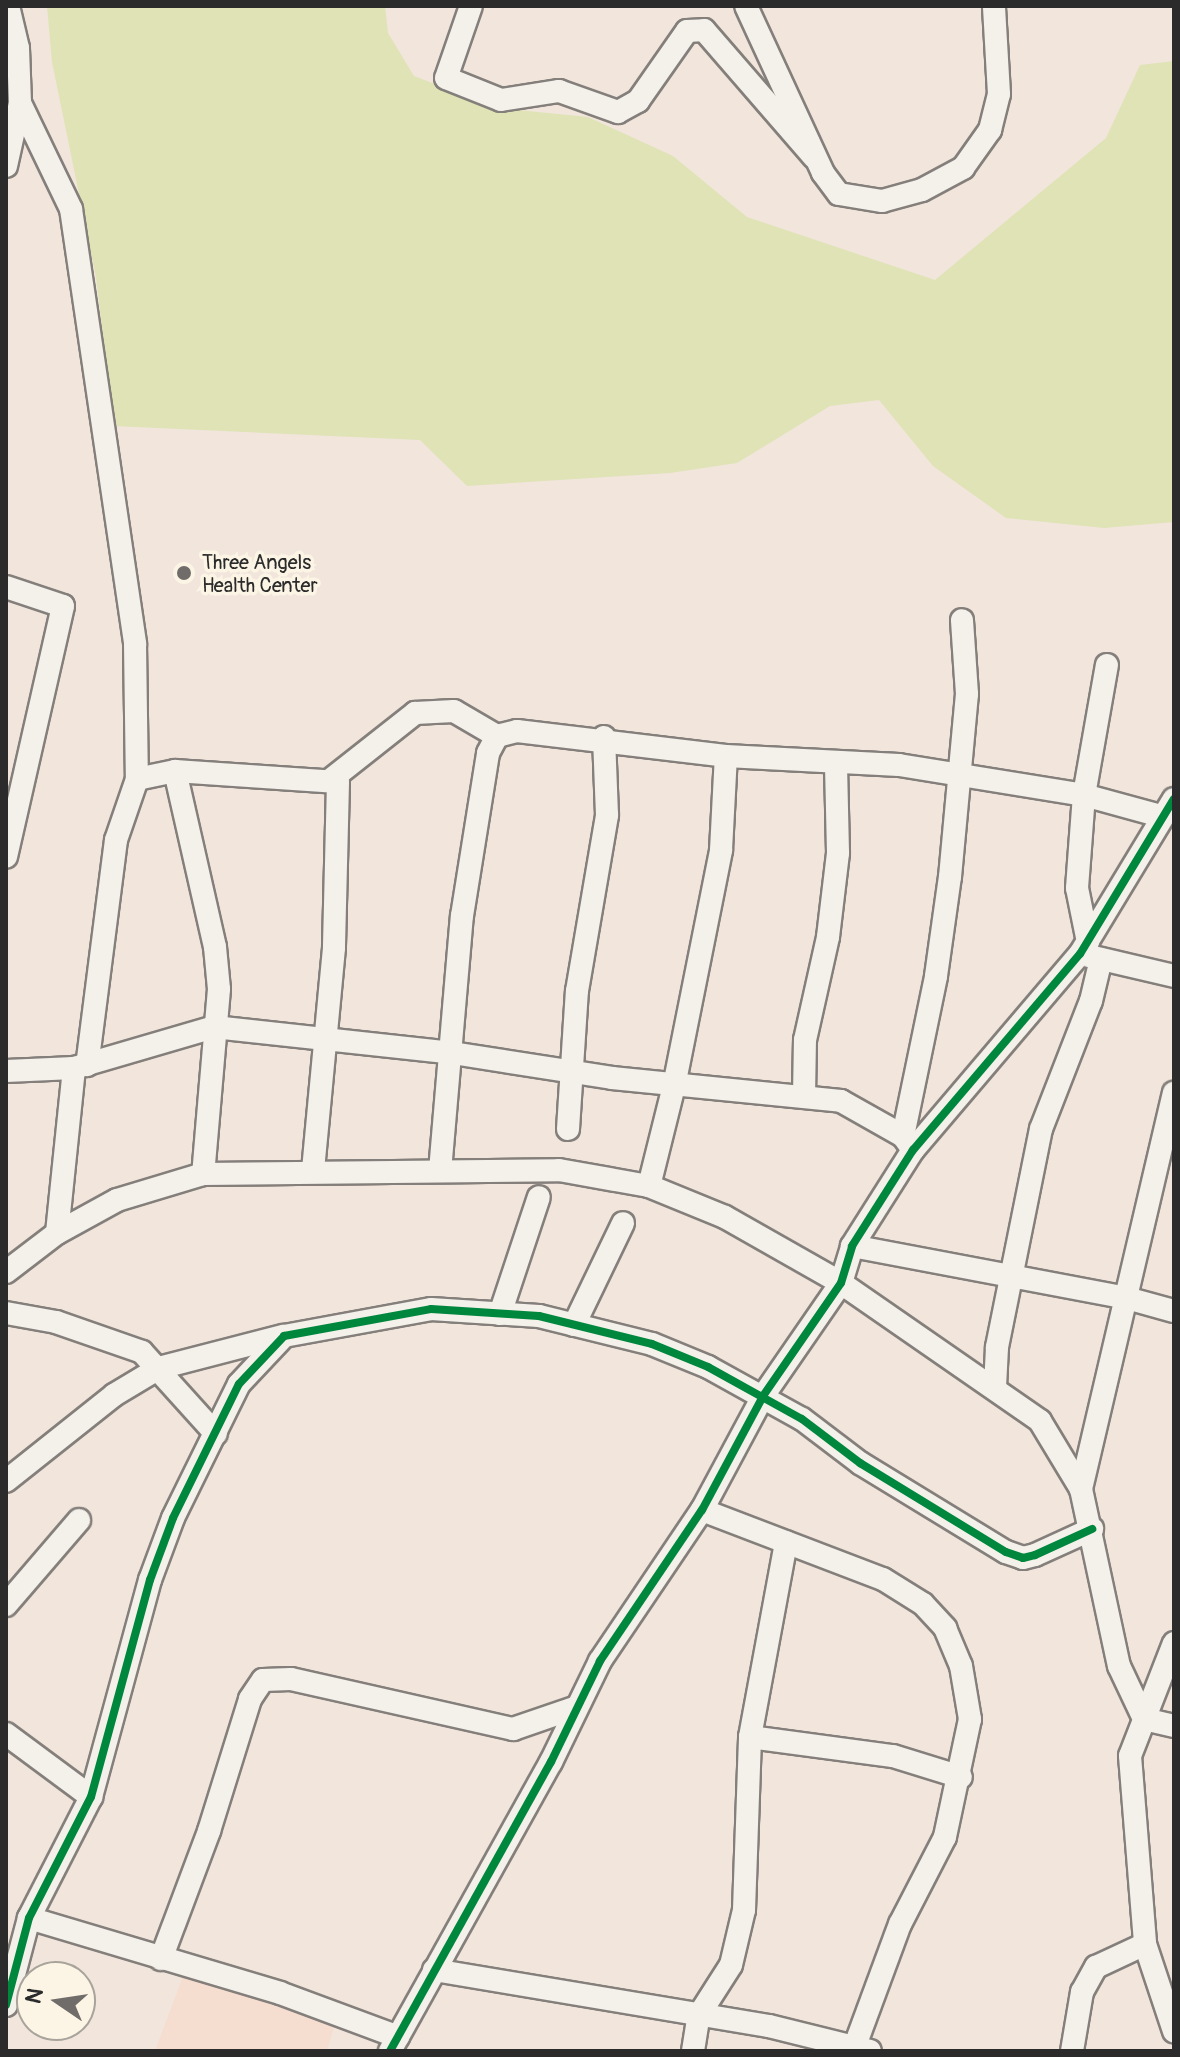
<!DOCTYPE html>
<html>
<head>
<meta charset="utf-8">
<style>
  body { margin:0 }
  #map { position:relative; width:1180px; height:2057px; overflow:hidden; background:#f1e5dc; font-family:Pangolin,sans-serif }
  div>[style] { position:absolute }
  .built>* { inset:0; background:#f5ded0 }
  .green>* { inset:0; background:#dfe3b6 }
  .roads { filter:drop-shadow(2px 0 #847f7b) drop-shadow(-2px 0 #847f7b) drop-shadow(0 2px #847f7b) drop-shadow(0 -2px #847f7b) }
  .minor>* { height:22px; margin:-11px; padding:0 11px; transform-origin:11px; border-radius:11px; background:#f4f0ea }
  .cycleway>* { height:8px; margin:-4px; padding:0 4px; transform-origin:4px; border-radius:4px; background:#00873e }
  .dots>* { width:22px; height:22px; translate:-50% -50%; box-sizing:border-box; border:4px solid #fcf5e5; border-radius:50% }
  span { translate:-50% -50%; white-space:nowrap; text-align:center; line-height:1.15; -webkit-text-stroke:7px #fcf5e5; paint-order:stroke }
  .poi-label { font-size:20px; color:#2b2b2b }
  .left { translate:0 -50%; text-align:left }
  .frame { position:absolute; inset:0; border:8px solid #2b2b2b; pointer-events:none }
  .north { position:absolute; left:16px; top:1961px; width:80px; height:80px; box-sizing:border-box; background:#fcf5e5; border:2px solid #a8a49b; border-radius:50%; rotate:283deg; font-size:22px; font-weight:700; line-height:32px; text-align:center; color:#2b2b2b }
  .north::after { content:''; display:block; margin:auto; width:28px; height:36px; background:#706c69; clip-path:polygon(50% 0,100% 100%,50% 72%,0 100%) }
</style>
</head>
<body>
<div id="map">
  <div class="built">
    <i style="clip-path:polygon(185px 1971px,337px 2017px,327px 2051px,155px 2051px)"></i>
  </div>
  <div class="green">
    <i style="clip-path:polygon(47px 6px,385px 6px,388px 33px,414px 76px,497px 108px,588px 117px,673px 156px,747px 217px,935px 280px,1106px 138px,1140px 65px,1174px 61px,1174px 522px,1104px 528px,1006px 518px,933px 466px,879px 400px,830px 406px,737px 463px,670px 473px,467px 486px,420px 440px,114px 426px,96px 277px,52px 62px)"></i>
  </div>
  <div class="roads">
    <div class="minor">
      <i style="left:471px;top:6px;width:76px;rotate:109.1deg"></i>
      <i style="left:446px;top:78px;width:59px;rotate:21.8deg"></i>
      <i style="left:501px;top:100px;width:59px;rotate:-8.8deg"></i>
      <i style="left:559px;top:91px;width:63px;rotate:19.6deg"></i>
      <i style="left:618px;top:112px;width:23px;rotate:-29deg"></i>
      <i style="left:638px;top:101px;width:85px;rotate:-55deg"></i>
      <i style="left:687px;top:31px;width:17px;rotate:-3deg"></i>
      <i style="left:704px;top:30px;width:168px;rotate:49.1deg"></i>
      <i style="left:746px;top:6px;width:184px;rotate:65.2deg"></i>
      <i style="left:823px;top:173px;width:26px;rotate:53deg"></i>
      <i style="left:839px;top:194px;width:44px;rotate:9.2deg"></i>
      <i style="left:882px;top:201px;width:41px;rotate:-15.4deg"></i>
      <i style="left:922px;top:190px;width:47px;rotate:-28.2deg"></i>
      <i style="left:963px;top:168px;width:47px;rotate:-54.6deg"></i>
      <i style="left:990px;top:130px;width:37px;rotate:-76deg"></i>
      <i style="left:999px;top:94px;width:88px;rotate:-93.3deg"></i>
      <i style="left:20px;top:103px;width:118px;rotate:64.3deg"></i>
      <i style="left:71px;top:209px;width:440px;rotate:81.6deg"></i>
      <i style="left:135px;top:644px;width:135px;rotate:89.2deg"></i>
      <i style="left:137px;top:779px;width:65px;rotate:109deg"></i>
      <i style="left:116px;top:840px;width:227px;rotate:97.3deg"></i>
      <i style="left:6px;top:166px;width:65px;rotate:-77.5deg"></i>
      <i style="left:20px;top:103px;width:55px;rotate:-92.1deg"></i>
      <i style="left:18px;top:48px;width:43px;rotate:-103.4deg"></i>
      <i style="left:6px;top:587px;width:60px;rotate:18.4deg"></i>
      <i style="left:63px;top:606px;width:257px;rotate:102.8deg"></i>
      <i style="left:175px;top:771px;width:163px;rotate:3.9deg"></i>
      <i style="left:338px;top:782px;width:166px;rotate:91.4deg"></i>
      <i style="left:334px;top:948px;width:222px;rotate:95.4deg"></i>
      <i style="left:137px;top:779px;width:39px;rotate:-12deg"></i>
      <i style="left:175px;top:771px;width:180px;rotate:77.2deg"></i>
      <i style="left:215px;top:947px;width:42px;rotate:84.6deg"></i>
      <i style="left:219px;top:989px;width:186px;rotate:94.9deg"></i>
      <i style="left:329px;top:781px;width:110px;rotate:-38.3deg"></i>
      <i style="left:415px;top:713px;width:39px;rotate:-3deg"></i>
      <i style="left:454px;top:711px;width:50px;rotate:30.2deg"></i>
      <i style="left:1088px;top:942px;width:55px;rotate:-101.5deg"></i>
      <i style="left:1077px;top:888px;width:93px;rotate:-85.7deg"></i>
      <i style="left:1084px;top:795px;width:132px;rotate:-80deg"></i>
      <i style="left:1089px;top:956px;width:87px;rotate:13.2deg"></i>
      <i style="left:6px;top:1071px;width:68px;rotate:-2.5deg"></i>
      <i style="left:74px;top:1068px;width:146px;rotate:-16.3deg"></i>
      <i style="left:214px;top:1027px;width:233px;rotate:6.2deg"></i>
      <i style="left:446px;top:1052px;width:168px;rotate:8.9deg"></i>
      <i style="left:612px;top:1078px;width:230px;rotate:5.7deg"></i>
      <i style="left:841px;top:1101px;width:71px;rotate:29.4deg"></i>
      <i style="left:903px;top:1136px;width:17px;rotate:54deg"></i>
      <i style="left:804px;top:1096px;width:56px;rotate:-89deg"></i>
      <i style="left:805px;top:1040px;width:106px;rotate:-77.4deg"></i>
      <i style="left:828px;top:937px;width:85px;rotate:-83.2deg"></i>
      <i style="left:838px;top:853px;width:91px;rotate:-91.3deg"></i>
      <i style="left:568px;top:1129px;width:138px;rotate:-86.3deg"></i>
      <i style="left:577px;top:991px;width:179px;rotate:-80.3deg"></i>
      <i style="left:607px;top:815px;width:78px;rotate:-92.2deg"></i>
      <i style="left:903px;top:1136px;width:163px;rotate:-78.3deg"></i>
      <i style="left:936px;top:976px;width:100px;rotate:-82deg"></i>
      <i style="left:950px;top:877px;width:184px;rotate:-84.7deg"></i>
      <i style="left:967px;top:694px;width:74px;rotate:-93.9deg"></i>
      <i style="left:440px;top:1171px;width:256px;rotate:-85.1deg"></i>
      <i style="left:462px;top:916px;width:165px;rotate:-80.9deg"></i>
      <i style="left:488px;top:753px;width:19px;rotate:-62deg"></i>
      <i style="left:497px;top:736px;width:21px;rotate:-14deg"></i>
      <i style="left:517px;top:731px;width:210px;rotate:6.8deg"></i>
      <i style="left:726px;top:756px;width:173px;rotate:3deg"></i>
      <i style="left:899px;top:765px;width:187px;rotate:9.2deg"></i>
      <i style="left:1084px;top:795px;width:80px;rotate:15.3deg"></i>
      <i style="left:649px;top:1186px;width:103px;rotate:-76deg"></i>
      <i style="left:674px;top:1086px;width:241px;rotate:-78.7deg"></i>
      <i style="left:721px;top:850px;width:94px;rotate:-87deg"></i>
      <i style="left:57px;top:1233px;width:166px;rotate:-84.1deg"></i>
      <i style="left:852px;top:1246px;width:276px;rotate:10.7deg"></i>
      <i style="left:1123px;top:1297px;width:53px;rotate:15.4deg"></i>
      <i style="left:6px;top:1272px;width:64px;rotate:-37.4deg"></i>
      <i style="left:57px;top:1233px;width:68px;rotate:-28.8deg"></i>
      <i style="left:117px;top:1200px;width:90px;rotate:-16.8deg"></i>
      <i style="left:203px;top:1174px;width:356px;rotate:-0.6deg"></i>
      <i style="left:559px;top:1170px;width:91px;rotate:10.1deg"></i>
      <i style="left:649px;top:1186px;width:82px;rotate:22.2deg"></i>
      <i style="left:725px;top:1217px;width:133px;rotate:29.6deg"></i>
      <i style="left:841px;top:1283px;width:242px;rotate:34.7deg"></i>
      <i style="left:1040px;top:1421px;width:79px;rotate:58.9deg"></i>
      <i style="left:1081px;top:1489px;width:181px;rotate:77.9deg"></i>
      <i style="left:1119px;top:1666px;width:59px;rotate:64.7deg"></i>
      <i style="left:6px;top:1313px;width:51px;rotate:10.2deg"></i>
      <i style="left:56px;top:1322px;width:91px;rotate:19.2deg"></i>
      <i style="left:142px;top:1352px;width:110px;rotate:47.9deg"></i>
      <i style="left:500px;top:1314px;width:123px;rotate:-71.6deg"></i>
      <i style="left:574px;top:1325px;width:113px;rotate:-64.3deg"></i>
      <i style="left:995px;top:1387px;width:40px;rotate:-87.1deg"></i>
      <i style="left:997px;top:1347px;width:222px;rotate:-78.6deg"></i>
      <i style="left:1041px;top:1129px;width:137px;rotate:-68.7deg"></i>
      <i style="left:1091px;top:1001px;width:43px;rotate:-76.6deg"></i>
      <i style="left:6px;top:1481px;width:138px;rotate:-38.5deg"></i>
      <i style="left:114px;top:1395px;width:52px;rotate:-31deg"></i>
      <i style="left:159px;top:1368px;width:128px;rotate:-14.5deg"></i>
      <i style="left:1081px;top:1489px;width:407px;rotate:-76.8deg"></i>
      <i style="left:702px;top:1510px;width:194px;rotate:20.9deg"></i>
      <i style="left:883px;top:1579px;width:47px;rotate:32deg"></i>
      <i style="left:923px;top:1604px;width:33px;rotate:47deg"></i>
      <i style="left:945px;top:1628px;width:41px;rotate:67.2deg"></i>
      <i style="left:961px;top:1666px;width:54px;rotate:80.4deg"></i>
      <i style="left:970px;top:1719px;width:121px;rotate:102deg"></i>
      <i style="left:945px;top:1837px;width:98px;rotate:117.3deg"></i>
      <i style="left:900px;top:1924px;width:135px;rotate:110.3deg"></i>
      <i style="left:6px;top:1605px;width:112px;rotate:-49.3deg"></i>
      <i style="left:1174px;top:1643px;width:121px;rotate:111.3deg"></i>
      <i style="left:1130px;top:1756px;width:189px;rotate:85.4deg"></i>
      <i style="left:1145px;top:1944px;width:92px;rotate:71.6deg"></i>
      <i style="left:1144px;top:1719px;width:31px;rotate:13deg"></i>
      <i style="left:6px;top:1734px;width:106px;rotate:36.5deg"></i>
      <i style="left:750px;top:1737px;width:144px;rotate:7.6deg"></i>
      <i style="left:893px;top:1756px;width:71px;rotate:17.2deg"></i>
      <i style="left:29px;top:1918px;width:262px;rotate:16.6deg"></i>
      <i style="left:280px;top:1993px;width:126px;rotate:20.4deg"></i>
      <i style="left:161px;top:1959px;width:137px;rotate:-69.4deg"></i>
      <i style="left:209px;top:1831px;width:138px;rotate:-72.7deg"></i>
      <i style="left:250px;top:1699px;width:23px;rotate:-56deg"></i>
      <i style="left:263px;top:1680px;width:28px;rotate:-2deg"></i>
      <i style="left:291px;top:1679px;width:228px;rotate:12.7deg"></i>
      <i style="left:513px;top:1729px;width:65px;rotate:-19deg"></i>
      <i style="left:434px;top:1970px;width:340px;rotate:9.5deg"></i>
      <i style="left:769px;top:2026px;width:104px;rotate:13.9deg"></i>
      <i style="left:6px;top:2005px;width:90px;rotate:-75.2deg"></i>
      <i style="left:29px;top:1918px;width:136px;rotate:-62.9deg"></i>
      <i style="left:91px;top:1797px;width:225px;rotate:-74.8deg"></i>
      <i style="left:150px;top:1580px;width:66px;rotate:-69.6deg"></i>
      <i style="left:173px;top:1518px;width:149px;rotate:-63.8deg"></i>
      <i style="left:239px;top:1384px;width:66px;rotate:-46.8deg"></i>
      <i style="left:284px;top:1336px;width:149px;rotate:-10.4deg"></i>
      <i style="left:431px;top:1309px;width:108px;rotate:3.7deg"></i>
      <i style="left:539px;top:1316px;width:116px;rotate:13.9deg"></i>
      <i style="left:652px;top:1344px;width:61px;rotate:22.3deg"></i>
      <i style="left:708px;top:1367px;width:107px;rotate:29deg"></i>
      <i style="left:802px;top:1419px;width:73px;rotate:37.2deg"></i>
      <i style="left:860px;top:1463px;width:171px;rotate:31.4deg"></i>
      <i style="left:1006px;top:1552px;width:18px;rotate:19deg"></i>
      <i style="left:1023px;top:1558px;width:12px;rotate:-14deg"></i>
      <i style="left:1035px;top:1555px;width:63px;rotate:-24.5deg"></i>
      <i style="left:390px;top:2051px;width:331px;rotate:-60.9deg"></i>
      <i style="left:551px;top:1762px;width:112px;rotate:-64.1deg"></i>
      <i style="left:600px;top:1661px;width:182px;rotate:-56deg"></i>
      <i style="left:702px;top:1510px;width:129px;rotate:-61.8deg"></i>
      <i style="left:763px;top:1396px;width:137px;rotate:-55.4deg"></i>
      <i style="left:841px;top:1283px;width:39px;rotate:-73deg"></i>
      <i style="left:852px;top:1246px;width:114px;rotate:-57.6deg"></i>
      <i style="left:913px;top:1150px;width:257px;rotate:-49.6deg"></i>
      <i style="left:1080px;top:954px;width:181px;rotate:-58.8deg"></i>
      <i style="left:693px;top:2051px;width:36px;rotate:-81deg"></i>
      <i style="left:699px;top:2015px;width:59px;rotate:-57.4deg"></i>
      <i style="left:731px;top:1965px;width:57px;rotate:-76.7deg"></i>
      <i style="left:744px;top:1910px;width:173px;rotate:-88deg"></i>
      <i style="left:750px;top:1737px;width:198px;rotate:-79.5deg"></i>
      <i style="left:1072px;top:2051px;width:60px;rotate:-80.4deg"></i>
      <i style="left:1082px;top:1992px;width:29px;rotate:-61deg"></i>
      <i style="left:1096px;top:1967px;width:54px;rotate:-25.1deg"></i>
    </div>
  </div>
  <div class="cycleway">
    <i style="left:6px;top:2005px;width:90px;rotate:-75.2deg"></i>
    <i style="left:29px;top:1918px;width:136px;rotate:-62.9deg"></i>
    <i style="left:91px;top:1797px;width:225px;rotate:-74.8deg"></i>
    <i style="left:150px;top:1580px;width:66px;rotate:-69.6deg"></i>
    <i style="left:173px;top:1518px;width:149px;rotate:-63.8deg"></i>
    <i style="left:239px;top:1384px;width:66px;rotate:-46.8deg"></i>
    <i style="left:284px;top:1336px;width:149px;rotate:-10.4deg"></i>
    <i style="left:431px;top:1309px;width:108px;rotate:3.7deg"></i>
    <i style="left:539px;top:1316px;width:116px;rotate:13.9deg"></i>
    <i style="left:652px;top:1344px;width:61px;rotate:22.3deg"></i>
    <i style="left:708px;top:1367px;width:107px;rotate:29deg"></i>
    <i style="left:802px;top:1419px;width:73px;rotate:37.2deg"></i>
    <i style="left:860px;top:1463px;width:171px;rotate:31.4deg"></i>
    <i style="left:1006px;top:1552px;width:18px;rotate:19deg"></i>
    <i style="left:1023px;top:1558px;width:12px;rotate:-14deg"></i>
    <i style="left:1035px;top:1555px;width:63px;rotate:-24.5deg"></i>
    <i style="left:390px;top:2051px;width:331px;rotate:-60.9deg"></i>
    <i style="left:551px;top:1762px;width:112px;rotate:-64.1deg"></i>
    <i style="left:600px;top:1661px;width:182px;rotate:-56deg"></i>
    <i style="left:702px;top:1510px;width:129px;rotate:-61.8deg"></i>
    <i style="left:763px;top:1396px;width:137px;rotate:-55.4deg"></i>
    <i style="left:841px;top:1283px;width:39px;rotate:-73deg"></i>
    <i style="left:852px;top:1246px;width:114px;rotate:-57.6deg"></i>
    <i style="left:913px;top:1150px;width:257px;rotate:-49.6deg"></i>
    <i style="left:1080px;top:954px;width:181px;rotate:-58.8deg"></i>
  </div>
  <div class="dots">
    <i style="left:184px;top:573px;background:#706c69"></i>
  </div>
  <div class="poi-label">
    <span class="left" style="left:202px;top:574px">Three Angels<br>Health Center</span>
  </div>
  <div class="frame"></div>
  <div class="north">N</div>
</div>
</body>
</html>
